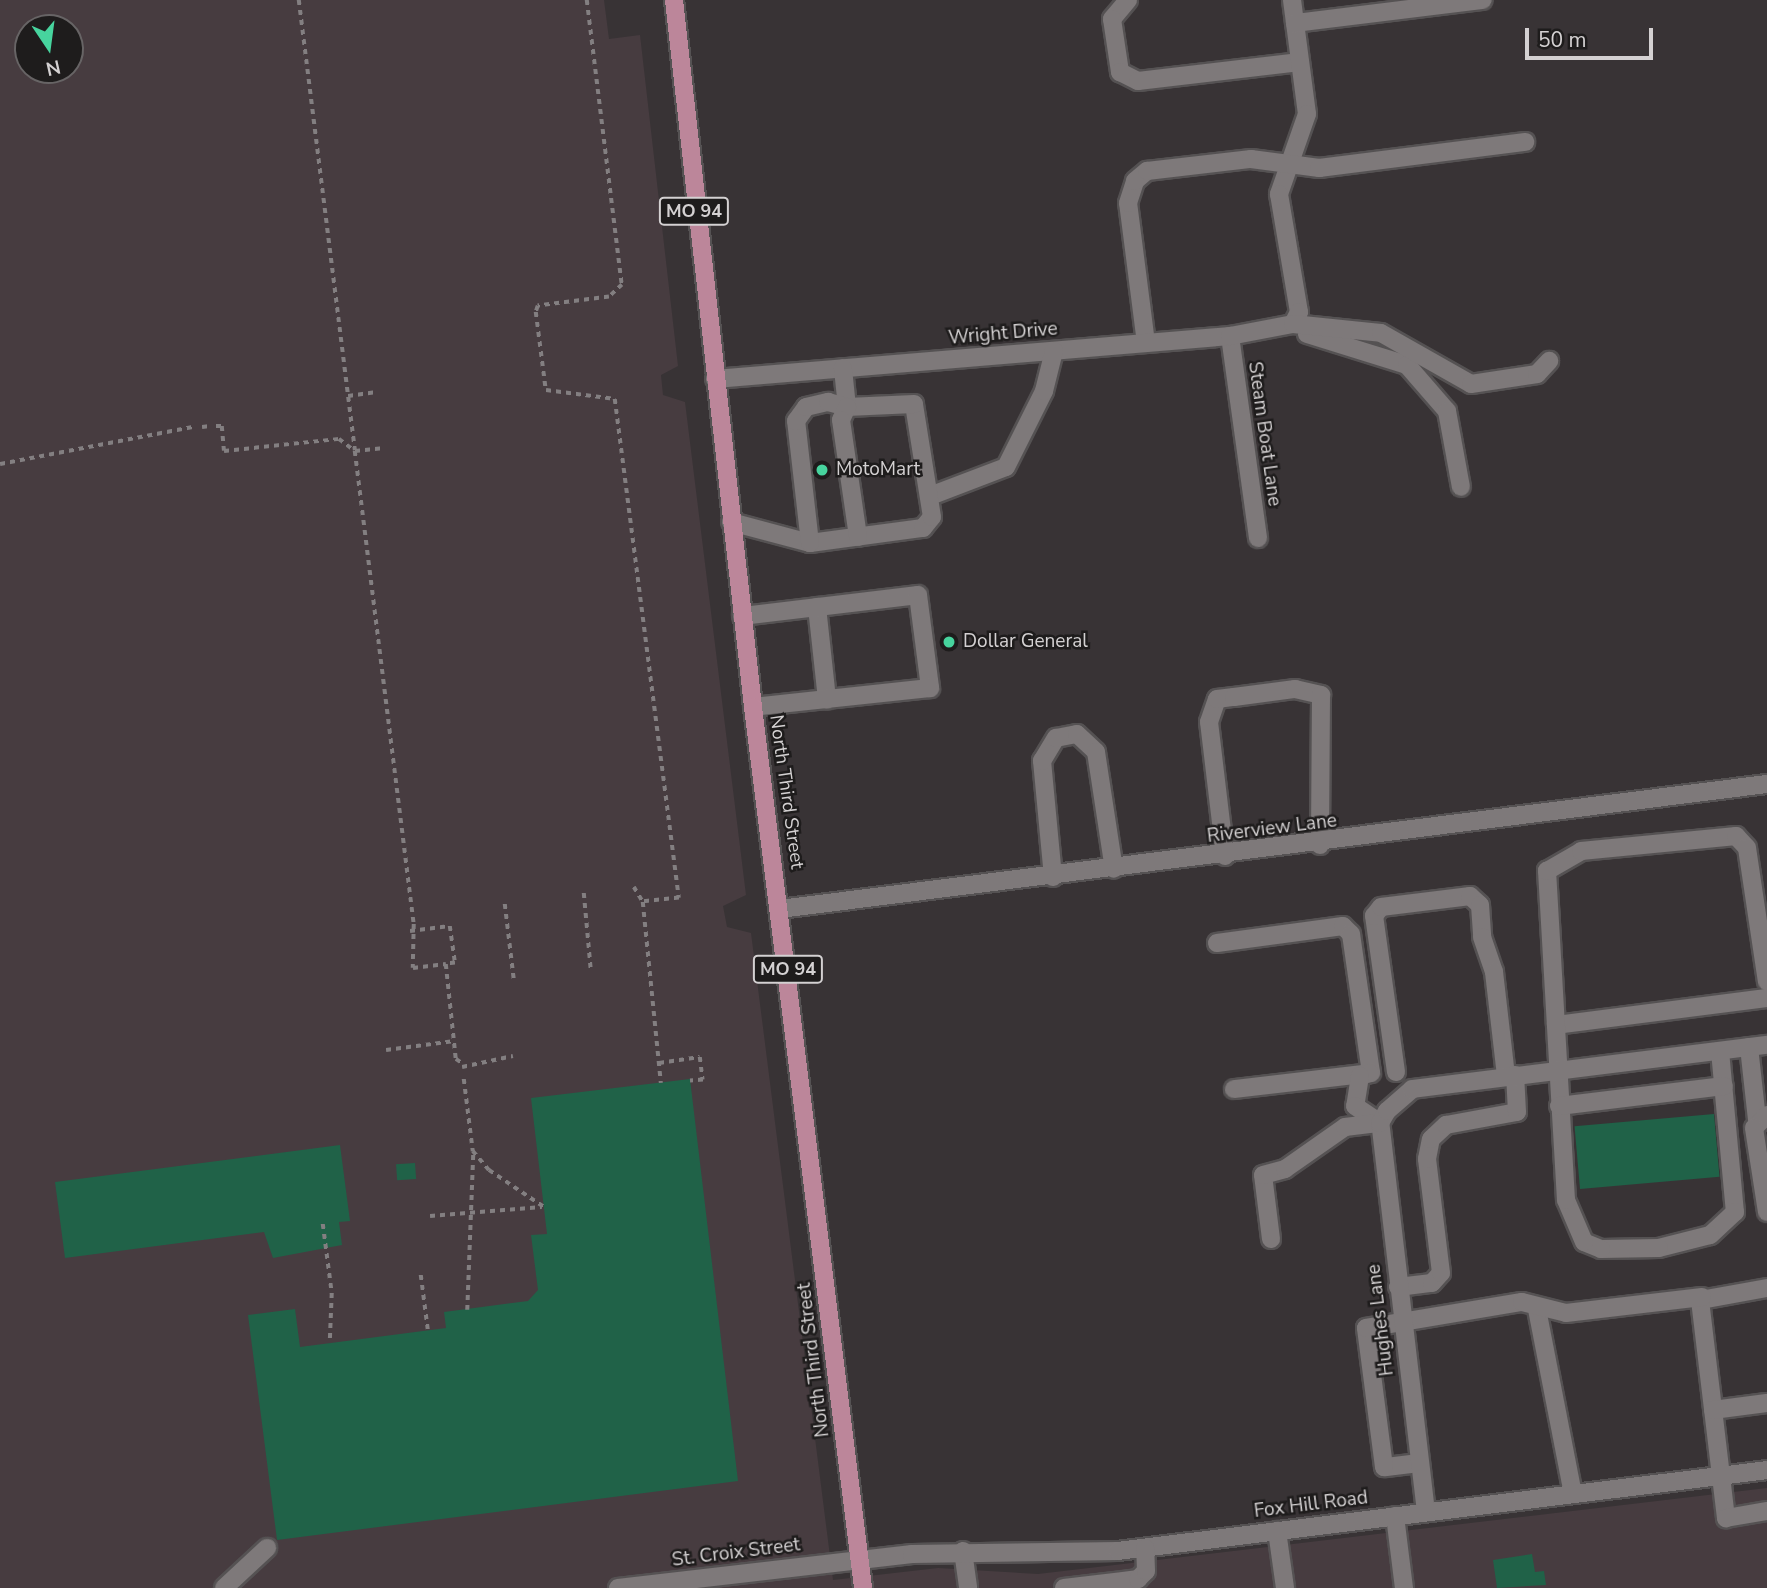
<!DOCTYPE html>
<html>
<head>
<meta charset="utf-8">
<style>
  body { margin:0 }
  #map { position:relative; width:1767px; height:1588px; overflow:hidden; background:#383335; font-family:"Nunito Sans",sans-serif }
  div>[style] { position:absolute }
  .built>* { inset:0; background:#473c40 }
  .building>* { inset:0; background:#206248; transform-origin:0 0 }
  .path>* { height:3.5px; margin-top:-1.75px; transform-origin:0; background:repeating-linear-gradient(90deg,#837f81 0 5px,transparent 0 10px) }
  .roads { filter:drop-shadow(2px 0 #555253) drop-shadow(-2px 0 #555253) drop-shadow(0 2px #555253) drop-shadow(0 -2px #555253) }
  .minor>* { height:18px; margin:-9px; padding:0 9px; transform-origin:9px; border-radius:9px; background:#7e797a }
  .major>* { height:18px; margin:-9px; padding:0 9px; transform-origin:9px; border-radius:9px; background:#bc869a }
  .dots>* { width:19px; height:19px; translate:-50% -50%; box-sizing:border-box; border:4px solid #1e1c1c; border-radius:50% }
  span { translate:-50% -50%; white-space:nowrap; text-align:center; line-height:1.15; -webkit-text-stroke:5px #1e1c1c; paint-order:stroke }
  .shield-label span { padding:2px 5px; background:#1e1c1c; border:2px solid; border-radius:5px; -webkit-text-stroke-width:0 }
  .shield-label { font-size:18px; color:#d4d1d2; font-weight:700 }
  .street-label { font-size:19px; color:#d4d1d2 }
  .poi-label { font-size:19px; color:#d4d1d2 }
  .left { translate:0 -50%; text-align:left }
  .north { position:absolute; left:14px; top:14px; width:70px; height:70px; box-sizing:border-box; background:#1e1c1c; border:2px solid #676465; border-radius:50%; rotate:167deg; font-size:19px; font-weight:700; line-height:28px; text-align:center; color:#d4d1d2 }
  .north::after { content:''; display:block; margin:auto; width:24px; height:32px; background:#47d49e; clip-path:polygon(50% 0,100% 100%,50% 72%,0 100%) }
  .scale { position:absolute; left:1525px; top:28px; width:128px; height:32px; box-sizing:border-box; border:4px solid #d4d1d2; border-top:0; padding-left:9px; font-size:21px; line-height:24px; white-space:nowrap; color:#d4d1d2; -webkit-text-stroke:5px #1e1c1c; paint-order:stroke }
</style>
</head>
<body>
<div id="map">
  <div class="built">
    <i style="clip-path:polygon(evenodd,0 0,604px 0,609px 39px,640px 35px,678px 366px,661px 375px,663px 395px,685px 402px,746px 895px,723px 906px,727px 927px,751px 933px,833px 1580px,938px 1568px,1038px 1574px,1767px 1488px,1767px 1588px,0 1588px,0 0,28px 28px,70px 28px,70px 70px,28px 70px,28px 28px)"></i>
  </div>
  <div class="building">
    <i style="clip-path:polygon(690px 1079px,738px 1481px,277px 1540px,248px 1315px,295px 1309px,300px 1347px,446px 1328px,444px 1312px,528px 1301px,538px 1290px,531px 1235px,547px 1234px,531px 1098px)"></i>
    <i style="left:1714px;top:1114px;width:63px;height:140px;rotate:85deg"></i>
    <i style="clip-path:polygon(340px 1145px,350px 1221px,339px 1222px,342px 1245px,273px 1258px,264px 1232px,65px 1258px,55px 1182px)"></i>
    <i style="left:415px;top:1163px;width:16px;height:19px;rotate:86deg"></i>
    <i style="clip-path:polygon(1532px 1554px,1535px 1572px,1544px 1571px,1546px 1585px,1497px 1588px,1493px 1560px)"></i>
  </div>
  <div class="path">
    <i style="left:299px;top:0;width:454px;rotate:82.9deg"></i>
    <i style="left:355px;top:451px;width:27px;rotate:-6deg"></i>
    <i style="left:587px;top:0;width:287px;rotate:83deg"></i>
    <i style="left:622px;top:285px;width:18px;rotate:137deg"></i>
    <i style="left:609px;top:297px;width:72px;rotate:172.8deg"></i>
    <i style="left:538px;top:306px;width:6px;rotate:108deg"></i>
    <i style="left:536px;top:312px;width:79px;rotate:82.7deg"></i>
    <i style="left:546px;top:390px;width:70px;rotate:7.4deg"></i>
    <i style="left:615px;top:399px;width:503px;rotate:82.69deg"></i>
    <i style="left:679px;top:898px;width:36px;rotate:174deg"></i>
    <i style="left:348px;top:396px;width:27px;rotate:-8deg"></i>
    <i style="left:216px;top:426px;width:6px"></i>
    <i style="left:222px;top:426px;width:25px;rotate:85deg"></i>
    <i style="left:224px;top:451px;width:116px;rotate:-6deg"></i>
    <i style="left:339px;top:439px;width:20px;rotate:37deg"></i>
    <i style="left:355px;top:451px;width:477px;rotate:82.9deg"></i>
    <i style="left:414px;top:924px;width:44px;rotate:91.3deg"></i>
    <i style="left:413px;top:968px;width:33px;rotate:-7deg"></i>
    <i style="left:446px;top:964px;width:96px;rotate:84deg"></i>
    <i style="left:456px;top:1059px;width:7px;rotate:34deg"></i>
    <i style="left:202px;top:427px;width:8px;rotate:-7deg"></i>
    <i style="left:0;top:464px;width:196px;rotate:-10.9deg"></i>
    <i style="left:634px;top:887px;width:17px;rotate:59deg"></i>
    <i style="left:643px;top:902px;width:182px;rotate:84.3deg"></i>
    <i style="left:584px;top:893px;width:77px;rotate:84.8deg"></i>
    <i style="left:505px;top:904px;width:76px;rotate:83.2deg"></i>
    <i style="left:410px;top:931px;width:40px;rotate:-7.1deg"></i>
    <i style="left:450px;top:926px;width:37px;rotate:82deg"></i>
    <i style="left:455px;top:963px;width:9px;rotate:174deg"></i>
    <i style="left:386px;top:1050px;width:69px;rotate:-7.5deg"></i>
    <i style="left:659px;top:1063px;width:41px;rotate:-8.3deg"></i>
    <i style="left:700px;top:1057px;width:23px;rotate:83deg"></i>
    <i style="left:703px;top:1080px;width:13px;rotate:176deg"></i>
    <i style="left:462px;top:1067px;width:52px;rotate:-12.2deg"></i>
    <i style="left:464px;top:1079px;width:73px;rotate:82.9deg"></i>
    <i style="left:473px;top:1151px;width:25px;rotate:50deg"></i>
    <i style="left:489px;top:1170px;width:66px;rotate:33.9deg"></i>
    <i style="left:430px;top:1216px;width:112px;rotate:-4.6deg"></i>
    <i style="left:323px;top:1224px;width:70px;rotate:82.6deg"></i>
    <i style="left:332px;top:1293px;width:50px;rotate:92.3deg"></i>
    <i style="left:421px;top:1275px;width:55px;rotate:82.7deg"></i>
    <i style="left:467px;top:1310px;width:157px;rotate:-87.8deg"></i>
  </div>
  <div class="roads">
    <div class="minor">
      <i style="left:1128px;top:0;width:25px;rotate:130deg"></i>
      <i style="left:1112px;top:19px;width:54px;rotate:81.4deg"></i>
      <i style="left:1120px;top:72px;width:20px;rotate:27deg"></i>
      <i style="left:1138px;top:81px;width:163px;rotate:-6.7deg"></i>
      <i style="left:1292px;top:0;width:115px;rotate:82.5deg"></i>
      <i style="left:1307px;top:114px;width:85px;rotate:109.3deg"></i>
      <i style="left:1279px;top:194px;width:120px;rotate:80.4deg"></i>
      <i style="left:1299px;top:312px;width:13px;rotate:117deg"></i>
      <i style="left:1295px;top:23px;width:189px;rotate:-7deg"></i>
      <i style="left:1307px;top:334px;width:105px;rotate:17.2deg"></i>
      <i style="left:1407px;top:365px;width:61px;rotate:49deg"></i>
      <i style="left:1447px;top:411px;width:77px;rotate:79.6deg"></i>
      <i style="left:1230px;top:336px;width:204px;rotate:82.1deg"></i>
      <i style="left:1146px;top:343px;width:141px;rotate:-97.3deg"></i>
      <i style="left:1128px;top:203px;width:23px;rotate:-72deg"></i>
      <i style="left:1135px;top:181px;width:16px;rotate:-40deg"></i>
      <i style="left:1147px;top:171px;width:105px;rotate:-6.6deg"></i>
      <i style="left:1251px;top:159px;width:69px;rotate:7.5deg"></i>
      <i style="left:1319px;top:168px;width:208px;rotate:-7.2deg"></i>
      <i style="left:715px;top:379px;width:517px;rotate:-4.77deg"></i>
      <i style="left:1230px;top:336px;width:64px;rotate:-10.8deg"></i>
      <i style="left:1293px;top:324px;width:88px;rotate:5.8deg"></i>
      <i style="left:1381px;top:333px;width:103px;rotate:29.5deg"></i>
      <i style="left:1471px;top:384px;width:67px;rotate:-8.6deg"></i>
      <i style="left:1537px;top:374px;width:18px;rotate:-47deg"></i>
      <i style="left:930px;top:496px;width:81px;rotate:-20.9deg"></i>
      <i style="left:1006px;top:467px;width:85px;rotate:-63.4deg"></i>
      <i style="left:1044px;top:391px;width:41px;rotate:-76deg"></i>
      <i style="left:731px;top:522px;width:82px;rotate:14.9deg"></i>
      <i style="left:810px;top:543px;width:114px;rotate:-7.6deg"></i>
      <i style="left:923px;top:528px;width:14px;rotate:-51deg"></i>
      <i style="left:932px;top:517px;width:114px;rotate:-99.1deg"></i>
      <i style="left:914px;top:404px;width:67px;rotate:177.4deg"></i>
      <i style="left:847px;top:407px;width:39px;rotate:-96deg"></i>
      <i style="left:810px;top:543px;width:123px;rotate:-96.5deg"></i>
      <i style="left:796px;top:421px;width:17px;rotate:-54deg"></i>
      <i style="left:806px;top:407px;width:23px;rotate:-13deg"></i>
      <i style="left:828px;top:402px;width:20px;rotate:15deg"></i>
      <i style="left:847px;top:407px;width:14px;rotate:115deg"></i>
      <i style="left:841px;top:420px;width:118px;rotate:81.7deg"></i>
      <i style="left:817px;top:607px;width:93px;rotate:83.8deg"></i>
      <i style="left:742px;top:616px;width:177px;rotate:-6.8deg"></i>
      <i style="left:918px;top:595px;width:94px;rotate:82.6deg"></i>
      <i style="left:930px;top:688px;width:178px;rotate:173.9deg"></i>
      <i style="left:1225px;top:856px;width:135px;rotate:-96.8deg"></i>
      <i style="left:1209px;top:722px;width:24px;rotate:-71deg"></i>
      <i style="left:1217px;top:699px;width:17px;rotate:-7deg"></i>
      <i style="left:1234px;top:697px;width:62px;rotate:-7.5deg"></i>
      <i style="left:1295px;top:689px;width:27px;rotate:13deg"></i>
      <i style="left:1321px;top:695px;width:150px;rotate:90.4deg"></i>
      <i style="left:1053px;top:877px;width:117px;rotate:-95.4deg"></i>
      <i style="left:1042px;top:761px;width:27px;rotate:-59deg"></i>
      <i style="left:1056px;top:738px;width:21px;rotate:-11deg"></i>
      <i style="left:1077px;top:734px;width:26px;rotate:43deg"></i>
      <i style="left:1096px;top:752px;width:118px;rotate:81.3deg"></i>
      <i style="left:780px;top:909px;width:995px;rotate:-7.22deg"></i>
      <i style="left:1217px;top:943px;width:127px;rotate:-7.7deg"></i>
      <i style="left:1343px;top:926px;width:11px;rotate:45deg"></i>
      <i style="left:1351px;top:934px;width:140px;rotate:81.8deg"></i>
      <i style="left:1371px;top:1073px;width:138px;rotate:173.3deg"></i>
      <i style="left:1556px;top:1025px;width:213px;rotate:-7.3deg"></i>
      <i style="left:1749px;top:1047px;width:73px;rotate:83.7deg"></i>
      <i style="left:1720px;top:1051px;width:162px;rotate:84.7deg"></i>
      <i style="left:1735px;top:1212px;width:34px;rotate:137deg"></i>
      <i style="left:1710px;top:1235px;width:53px;rotate:165.7deg"></i>
      <i style="left:1659px;top:1248px;width:58px;rotate:179deg"></i>
      <i style="left:1601px;top:1249px;width:18px;rotate:-158deg"></i>
      <i style="left:1584px;top:1242px;width:46px;rotate:-113.2deg"></i>
      <i style="left:1566px;top:1200px;width:330px;rotate:-93.3deg"></i>
      <i style="left:1547px;top:871px;width:39px;rotate:-30deg"></i>
      <i style="left:1581px;top:851px;width:156px;rotate:-5.5deg"></i>
      <i style="left:1736px;top:836px;width:16px;rotate:47deg"></i>
      <i style="left:1747px;top:848px;width:135px;rotate:81.5deg"></i>
      <i style="left:1396px;top:1072px;width:158px;rotate:-98deg"></i>
      <i style="left:1374px;top:916px;width:11px;rotate:-52deg"></i>
      <i style="left:1381px;top:907px;width:90px;rotate:-7deg"></i>
      <i style="left:1470px;top:896px;width:13px;rotate:42deg"></i>
      <i style="left:1480px;top:905px;width:32px;rotate:86deg"></i>
      <i style="left:1482px;top:937px;width:37px;rotate:71deg"></i>
      <i style="left:1494px;top:972px;width:104px;rotate:83.4deg"></i>
      <i style="left:1370px;top:1073px;width:10px;rotate:163deg"></i>
      <i style="left:1360px;top:1076px;width:30px;rotate:99deg"></i>
      <i style="left:1355px;top:1106px;width:30px;rotate:34deg"></i>
      <i style="left:1559px;top:1106px;width:166px;rotate:-6.9deg"></i>
      <i style="left:1767px;top:1115px;width:18px;rotate:135deg"></i>
      <i style="left:1754px;top:1128px;width:85px;rotate:81.2deg"></i>
      <i style="left:1271px;top:1239px;width:64px;rotate:-97.1deg"></i>
      <i style="left:1263px;top:1175px;width:23px;rotate:-15deg"></i>
      <i style="left:1285px;top:1169px;width:73px;rotate:-35deg"></i>
      <i style="left:1345px;top:1127px;width:35px;rotate:-7deg"></i>
      <i style="left:1398px;top:1287px;width:34px;rotate:-7deg"></i>
      <i style="left:1432px;top:1283px;width:13px;rotate:-48deg"></i>
      <i style="left:1441px;top:1273px;width:115px;rotate:-97deg"></i>
      <i style="left:1427px;top:1159px;width:20px;rotate:-79deg"></i>
      <i style="left:1431px;top:1139px;width:21px;rotate:-43deg"></i>
      <i style="left:1446px;top:1125px;width:72px;rotate:-10.4deg"></i>
      <i style="left:1517px;top:1112px;width:37px;rotate:-93deg"></i>
      <i style="left:1767px;top:1288px;width:68px;rotate:169.8deg"></i>
      <i style="left:1700px;top:1300px;width:220px;rotate:83.2deg"></i>
      <i style="left:1726px;top:1518px;width:42px;rotate:-9.7deg"></i>
      <i style="left:1537px;top:1309px;width:188px;rotate:79deg"></i>
      <i style="left:1713px;top:1410px;width:54px;rotate:-7.4deg"></i>
      <i style="left:1419px;top:1463px;width:35px;rotate:173deg"></i>
      <i style="left:1384px;top:1467px;width:140px;rotate:-97.4deg"></i>
      <i style="left:1366px;top:1328px;width:158px;rotate:-9.5deg"></i>
      <i style="left:1522px;top:1302px;width:45px;rotate:14deg"></i>
      <i style="left:1566px;top:1313px;width:137px;rotate:-6.7deg"></i>
      <i style="left:1426px;top:1512px;width:392px;rotate:-96.7deg"></i>
      <i style="left:1380px;top:1123px;width:14px;rotate:-60deg"></i>
      <i style="left:1387px;top:1111px;width:33px;rotate:-41deg"></i>
      <i style="left:1412px;top:1089px;width:358px;rotate:-7.1deg"></i>
      <i style="left:1395px;top:1516px;width:73px;rotate:82.9deg"></i>
      <i style="left:1277px;top:1531px;width:58px;rotate:82deg"></i>
      <i style="left:963px;top:1551px;width:37px;rotate:82deg"></i>
      <i style="left:224px;top:1588px;width:59px;rotate:-42.9deg"></i>
      <i style="left:618px;top:1588px;width:296px;rotate:-6.6deg"></i>
      <i style="left:912px;top:1554px;width:206px;rotate:-0.8deg"></i>
      <i style="left:1118px;top:1551px;width:654px;rotate:-7.11deg"></i>
      <i style="left:1064px;top:1588px;width:75px;rotate:-6.9deg"></i>
      <i style="left:1138px;top:1579px;width:11px;rotate:-45deg"></i>
      <i style="left:1146px;top:1571px;width:23px;rotate:-92deg"></i>
    </div>
    <div class="major">
      <i style="left:674px;top:0;width:711px;rotate:83.62deg"></i>
      <i style="left:753px;top:707px;width:888px;rotate:82.88deg"></i>
    </div>
  </div>
  <div class="dots">
    <i style="left:822px;top:470px;background:#47d49e"></i>
    <i style="left:949px;top:642px;background:#47d49e"></i>
  </div>
  <div class="shield-label">
    <span style="left:694px;top:211px">MO 94</span>
    <span style="left:788px;top:969px">MO 94</span>
  </div>
  <div class="street-label">
    <span style="left:1003px;top:334px;rotate:-5deg">Wright Drive</span>
    <span style="left:1264px;top:434px;rotate:82deg">Steam Boat Lane</span>
    <span style="left:786px;top:792px;rotate:82deg">North Third Street</span>
    <span style="left:1272px;top:829px;rotate:-7deg">Riverview Lane</span>
    <span style="left:1381px;top:1320px;rotate:-97deg">Hughes Lane</span>
    <span style="left:814px;top:1360px;rotate:-97deg">North Third Street</span>
    <span style="left:1311px;top:1505px;rotate:-7deg">Fox Hill Road</span>
    <span style="left:736px;top:1553px;rotate:-7deg">St. Croix Street</span>
  </div>
  <div class="poi-label">
    <span class="left" style="left:836px;top:470px">MotoMart</span>
    <span class="left" style="left:963px;top:642px">Dollar General</span>
  </div>
  <div class="north">N</div>
  <div class="scale">50 m</div>
</div>
</body>
</html>
